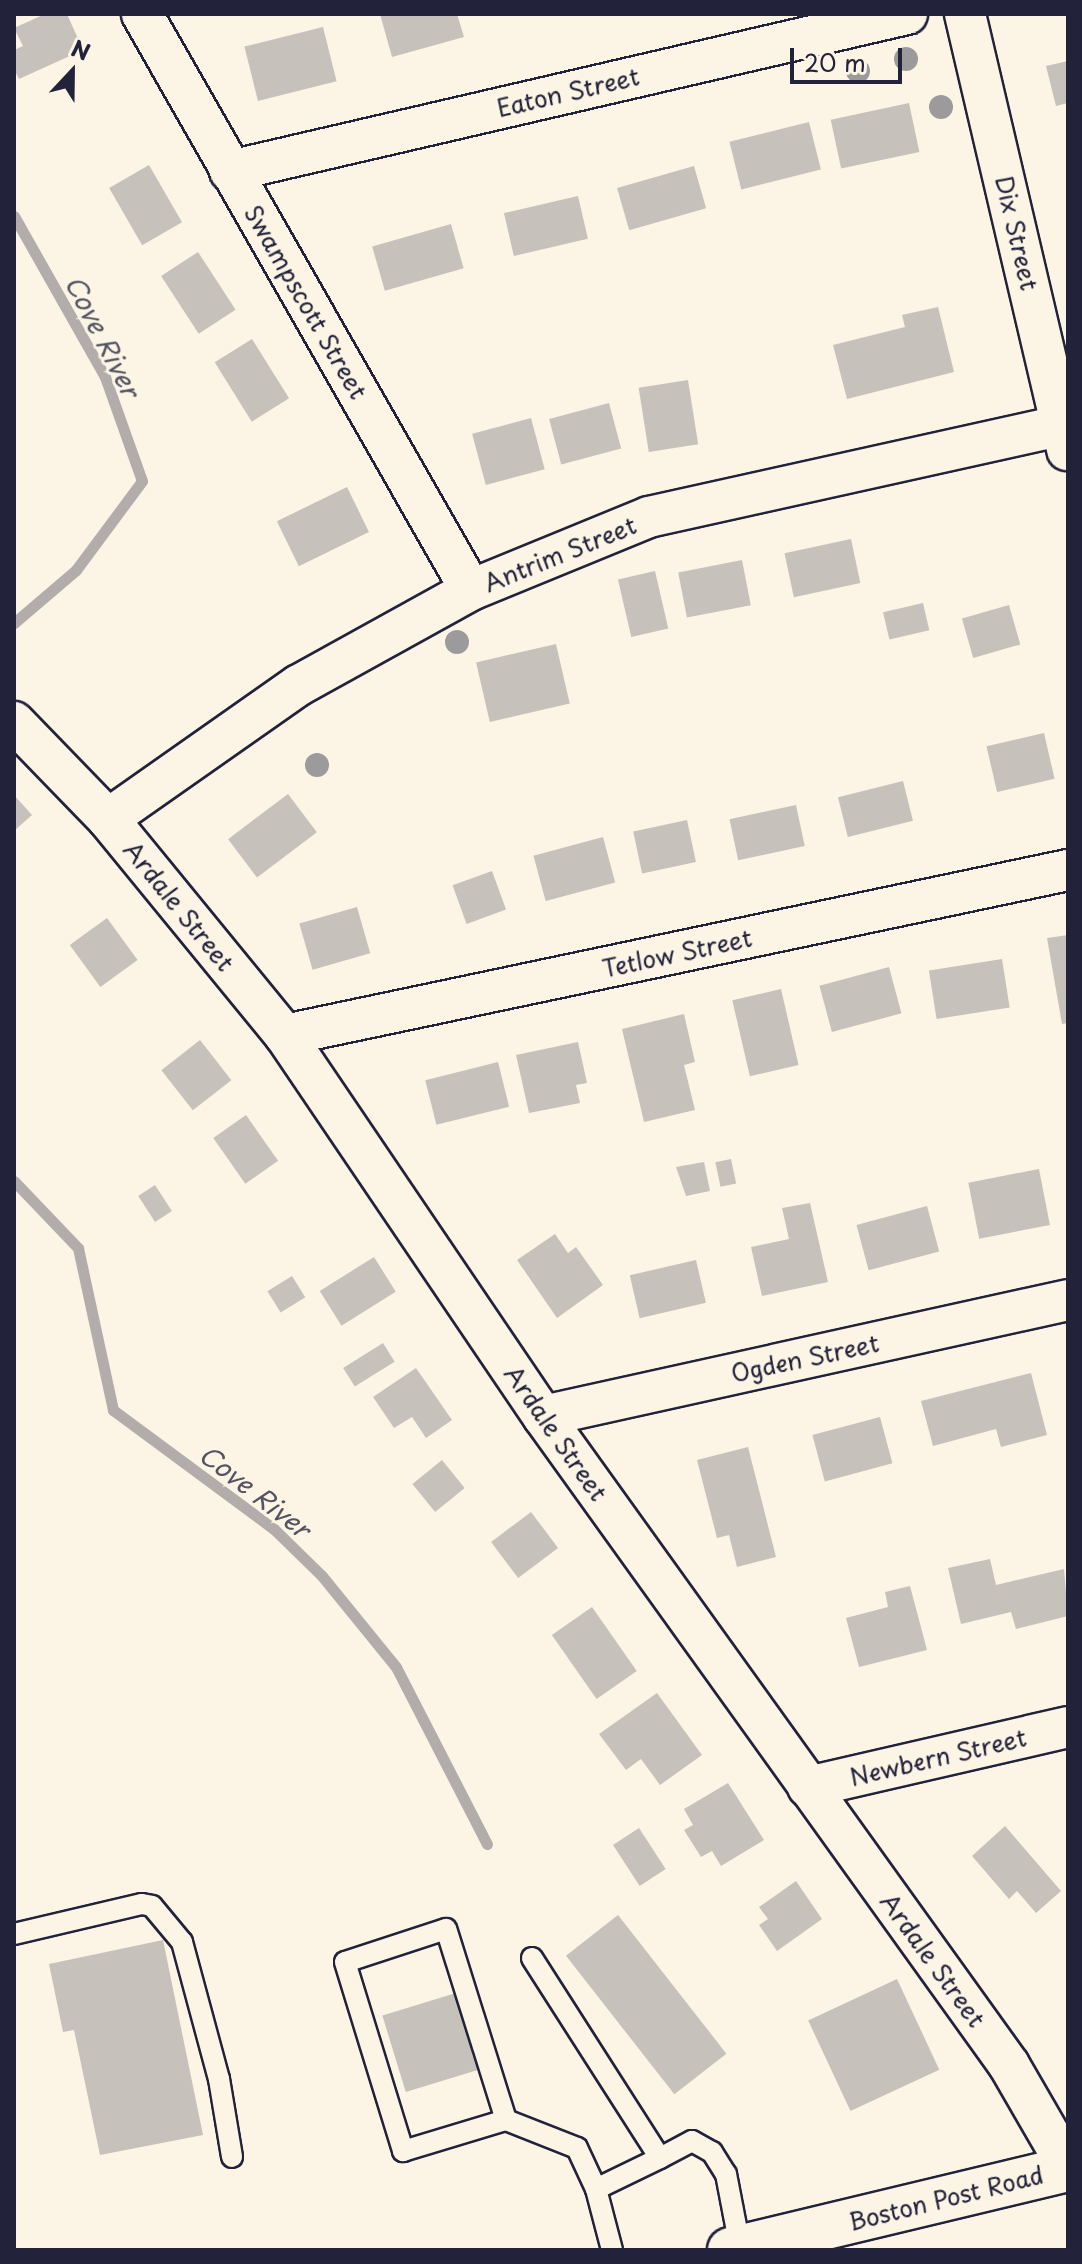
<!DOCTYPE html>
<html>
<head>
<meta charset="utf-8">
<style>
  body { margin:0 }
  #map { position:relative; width:1082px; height:2264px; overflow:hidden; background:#fcf5e5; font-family:"Playpen Sans",sans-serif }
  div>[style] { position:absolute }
  .stream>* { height:11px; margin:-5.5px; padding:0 5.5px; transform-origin:5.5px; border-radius:5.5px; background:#b2adab }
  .building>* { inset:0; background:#c6c1bb; transform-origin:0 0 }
  .roads { filter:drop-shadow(2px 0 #22223b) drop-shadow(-2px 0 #22223b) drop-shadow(0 2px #22223b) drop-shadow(0 -2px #22223b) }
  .lane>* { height:20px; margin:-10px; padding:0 10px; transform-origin:10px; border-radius:10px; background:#fcf5e5 }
  .street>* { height:40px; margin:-20px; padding:0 20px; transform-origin:20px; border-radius:20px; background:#fcf5e5 }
  .primary>* { height:44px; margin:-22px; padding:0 22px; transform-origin:22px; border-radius:22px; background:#fcf5e5 }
  .trees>* { width:24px; height:24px; margin:-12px; border-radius:50%; background:#9d9a9b }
  span { translate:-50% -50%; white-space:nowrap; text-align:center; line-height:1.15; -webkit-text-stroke:6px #fcf5e5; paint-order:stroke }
  .street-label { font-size:24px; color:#22223b }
  .water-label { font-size:26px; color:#545362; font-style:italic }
  .frame { position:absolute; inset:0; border:16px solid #22223b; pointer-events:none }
  .north { position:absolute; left:32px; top:32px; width:80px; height:80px; -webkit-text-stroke:6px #fcf5e5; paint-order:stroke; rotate:22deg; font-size:22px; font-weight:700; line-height:32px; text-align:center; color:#22223b }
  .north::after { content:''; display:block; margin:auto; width:28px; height:36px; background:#22223b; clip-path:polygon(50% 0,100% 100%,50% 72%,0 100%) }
  .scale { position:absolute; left:790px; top:48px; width:112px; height:36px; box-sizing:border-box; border:4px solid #22223b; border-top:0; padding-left:10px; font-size:24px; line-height:28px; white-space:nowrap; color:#22223b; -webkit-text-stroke:6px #fcf5e5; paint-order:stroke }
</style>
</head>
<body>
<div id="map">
  <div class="stream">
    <i style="left:14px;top:216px;width:185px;rotate:60.5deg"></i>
    <i style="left:105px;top:377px;width:110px;rotate:70.4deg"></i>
    <i style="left:142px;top:481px;width:111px;rotate:126.6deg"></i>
    <i style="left:76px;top:570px;width:82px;rotate:139.5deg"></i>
    <i style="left:14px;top:1181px;width:93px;rotate:46.3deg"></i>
    <i style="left:78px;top:1248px;width:166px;rotate:77.8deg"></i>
    <i style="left:113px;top:1410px;width:200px;rotate:36.5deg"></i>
    <i style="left:274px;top:1529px;width:67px;rotate:44.4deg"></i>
    <i style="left:322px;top:1576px;width:117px;rotate:50.9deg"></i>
    <i style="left:396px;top:1667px;width:199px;rotate:62.8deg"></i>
  </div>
  <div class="building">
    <i style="clip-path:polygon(45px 14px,67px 14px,83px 50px,19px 79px,14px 69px,14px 50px,23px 46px,14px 28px)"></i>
    <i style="clip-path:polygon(380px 14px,457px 14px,464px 37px,392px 57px)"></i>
    <i style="left:323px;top:27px;width:56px;height:81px;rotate:76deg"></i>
    <i style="clip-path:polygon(1068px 61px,1068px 103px,1056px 106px,1046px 66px)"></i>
    <i style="left:909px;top:103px;width:50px;height:80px;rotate:78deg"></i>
    <i style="left:809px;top:122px;width:49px;height:82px;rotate:76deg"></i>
    <i style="left:149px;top:165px;width:66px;height:46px;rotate:60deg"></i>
    <i style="left:694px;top:166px;width:44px;height:80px;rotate:74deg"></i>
    <i style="left:578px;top:196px;width:44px;height:76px;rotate:77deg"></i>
    <i style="left:451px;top:224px;width:46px;height:82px;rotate:74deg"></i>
    <i style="left:198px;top:252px;width:69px;height:44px;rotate:57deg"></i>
    <i style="clip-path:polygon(938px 307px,954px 372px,847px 399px,833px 345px,905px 327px,902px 315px)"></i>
    <i style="left:252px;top:339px;width:70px;height:44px;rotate:58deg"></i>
    <i style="left:688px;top:380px;width:65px;height:50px;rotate:81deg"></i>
    <i style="left:609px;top:403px;width:47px;height:62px;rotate:75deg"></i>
    <i style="left:531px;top:418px;width:53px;height:61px;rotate:75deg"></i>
    <i style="left:347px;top:487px;width:50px;height:78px;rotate:64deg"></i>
    <i style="left:851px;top:539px;width:45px;height:68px;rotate:78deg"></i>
    <i style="left:742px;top:560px;width:46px;height:65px;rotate:79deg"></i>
    <i style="left:655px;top:571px;width:59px;height:38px;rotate:77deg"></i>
    <i style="left:923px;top:603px;width:28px;height:41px;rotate:77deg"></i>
    <i style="left:1009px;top:605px;width:41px;height:49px;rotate:74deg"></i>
    <i style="left:556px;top:644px;width:61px;height:82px;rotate:77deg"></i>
    <i style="left:1044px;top:733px;width:47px;height:59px;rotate:77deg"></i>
    <i style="left:903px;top:781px;width:41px;height:67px;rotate:76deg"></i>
    <i style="left:288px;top:794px;width:48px;height:75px;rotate:53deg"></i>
    <i style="clip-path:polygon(14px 795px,32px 815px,14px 831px)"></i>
    <i style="left:796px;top:805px;width:42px;height:68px;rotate:78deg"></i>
    <i style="left:687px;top:820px;width:43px;height:55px;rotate:78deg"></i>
    <i style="left:603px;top:837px;width:47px;height:72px;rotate:75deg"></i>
    <i style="left:492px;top:871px;width:41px;height:42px;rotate:70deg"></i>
    <i style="left:357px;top:907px;width:48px;height:60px;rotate:74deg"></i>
    <i style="left:107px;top:918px;width:52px;height:46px;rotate:54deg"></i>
    <i style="clip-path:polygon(1068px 935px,1068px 1023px,1062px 1024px,1047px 938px)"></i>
    <i style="left:1002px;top:959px;width:49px;height:74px;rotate:81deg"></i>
    <i style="left:889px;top:967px;width:48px;height:72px;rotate:75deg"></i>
    <i style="left:781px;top:989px;width:78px;height:50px;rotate:77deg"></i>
    <i style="clip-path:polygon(684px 1014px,695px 1062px,684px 1065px,695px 1110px,644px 1122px,622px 1029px)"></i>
    <i style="left:200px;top:1040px;width:51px;height:49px;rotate:52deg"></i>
    <i style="clip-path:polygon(578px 1042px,587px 1083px,576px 1085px,580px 1103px,529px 1113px,516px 1055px)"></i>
    <i style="left:498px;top:1062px;width:46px;height:75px;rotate:76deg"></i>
    <i style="left:246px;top:1115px;width:56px;height:40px;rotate:55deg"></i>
    <i style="left:731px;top:1159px;width:25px;height:16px;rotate:78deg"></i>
    <i style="clip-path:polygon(704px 1162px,710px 1191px,686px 1196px,676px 1167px)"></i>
    <i style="left:1039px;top:1169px;width:57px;height:72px;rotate:79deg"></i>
    <i style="left:155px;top:1185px;width:31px;height:20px;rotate:57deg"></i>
    <i style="clip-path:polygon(810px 1203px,828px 1282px,762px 1296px,751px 1247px,789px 1239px,782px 1208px)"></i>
    <i style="left:927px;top:1206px;width:47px;height:73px;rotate:75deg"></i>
    <i style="clip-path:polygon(555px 1234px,568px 1253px,576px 1247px,603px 1285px,557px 1318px,517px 1260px)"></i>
    <i style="left:374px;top:1257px;width:41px;height:64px;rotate:58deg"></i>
    <i style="left:696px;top:1260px;width:44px;height:68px;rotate:77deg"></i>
    <i style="left:292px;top:1276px;width:25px;height:29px;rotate:58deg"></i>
    <i style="left:383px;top:1343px;width:22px;height:47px;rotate:58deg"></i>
    <i style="clip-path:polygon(416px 1368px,452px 1420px,426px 1438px,412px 1417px,394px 1428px,373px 1397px)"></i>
    <i style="clip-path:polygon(1031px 1373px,1047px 1435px,1001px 1447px,996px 1429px,933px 1446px,921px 1401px)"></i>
    <i style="left:880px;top:1417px;width:48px;height:70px;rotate:75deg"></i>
    <i style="clip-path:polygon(748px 1447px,776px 1557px,737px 1567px,729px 1535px,717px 1538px,697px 1460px)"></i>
    <i style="left:442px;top:1460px;width:36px;height:38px;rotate:51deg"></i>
    <i style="left:531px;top:1512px;width:45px;height:50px;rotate:53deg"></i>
    <i style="clip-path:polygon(990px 1559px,996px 1585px,1064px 1569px,1068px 1616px,1016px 1629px,1011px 1612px,961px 1624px,948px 1568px)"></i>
    <i style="clip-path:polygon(910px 1586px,927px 1650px,859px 1667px,846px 1618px,888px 1607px,885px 1592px)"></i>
    <i style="left:592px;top:1607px;width:78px;height:49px;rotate:55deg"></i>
    <i style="clip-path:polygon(657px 1693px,702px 1755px,660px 1785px,641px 1759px,626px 1770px,599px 1734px)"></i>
    <i style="clip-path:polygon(728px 1783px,764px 1840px,721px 1866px,712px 1851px,701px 1857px,684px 1830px,693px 1825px,684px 1809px)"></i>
    <i style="clip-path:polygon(1005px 1826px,1061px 1891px,1036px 1913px,1017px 1891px,1009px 1899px,972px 1856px)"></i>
    <i style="left:639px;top:1828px;width:49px;height:31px;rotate:57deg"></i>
    <i style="clip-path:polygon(796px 1881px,822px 1919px,777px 1951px,759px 1925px,768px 1919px,759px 1907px)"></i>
    <i style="left:618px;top:1915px;width:176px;height:66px;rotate:52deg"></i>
    <i style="clip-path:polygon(163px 1940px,203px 2135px,100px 2155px,74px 2030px,63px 2032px,49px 1964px)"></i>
    <i style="left:897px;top:1979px;width:100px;height:98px;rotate:65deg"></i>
    <i style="left:456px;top:1993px;width:80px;height:77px;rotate:73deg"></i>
  </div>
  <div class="roads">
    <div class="lane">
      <i style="left:14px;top:1934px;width:131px;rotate:-13.2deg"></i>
      <i style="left:142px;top:1904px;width:10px;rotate:11deg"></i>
      <i style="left:152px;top:1906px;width:47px;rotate:50.2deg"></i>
      <i style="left:182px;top:1942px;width:142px;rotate:74.9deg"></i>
      <i style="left:219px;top:2079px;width:79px;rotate:80.5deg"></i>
      <i style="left:532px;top:1958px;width:237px;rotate:57.4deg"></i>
      <i style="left:660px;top:2158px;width:36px;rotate:-28deg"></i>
      <i style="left:692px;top:2141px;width:23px;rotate:29deg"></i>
      <i style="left:712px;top:2152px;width:26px;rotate:58deg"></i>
      <i style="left:726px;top:2174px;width:74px;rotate:79.1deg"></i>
      <i style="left:506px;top:2120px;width:200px;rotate:-107.4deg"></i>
      <i style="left:446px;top:1929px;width:106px;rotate:161.9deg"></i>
      <i style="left:345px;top:1962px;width:198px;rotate:72.9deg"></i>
      <i style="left:403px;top:2151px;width:108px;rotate:-16.8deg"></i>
      <i style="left:506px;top:2120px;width:76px;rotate:21.5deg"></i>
      <i style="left:577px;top:2148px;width:45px;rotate:65.1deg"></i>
      <i style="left:612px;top:2250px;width:63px;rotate:-104.7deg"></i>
      <i style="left:596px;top:2189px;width:71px;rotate:-25.8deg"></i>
    </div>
    <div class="street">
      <i style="left:142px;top:14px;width:663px;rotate:60.27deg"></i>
      <i style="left:965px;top:14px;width:448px;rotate:76.8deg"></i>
      <i style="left:230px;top:171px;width:695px;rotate:-13.06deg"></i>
      <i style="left:14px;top:722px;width:135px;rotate:45.9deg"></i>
      <i style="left:108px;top:819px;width:279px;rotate:50.7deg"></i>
      <i style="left:285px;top:1035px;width:460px;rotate:55.9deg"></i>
      <i style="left:543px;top:1416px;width:799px;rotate:54.32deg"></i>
      <i style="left:1009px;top:2065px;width:118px;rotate:60deg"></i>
      <i style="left:108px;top:819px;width:233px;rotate:-35.1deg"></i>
      <i style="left:299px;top:685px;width:196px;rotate:-28.9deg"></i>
      <i style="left:471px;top:590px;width:192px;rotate:-22.3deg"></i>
      <i style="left:649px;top:517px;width:429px;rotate:-12.5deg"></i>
      <i style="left:285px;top:1035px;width:800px;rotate:-11.9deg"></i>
      <i style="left:543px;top:1416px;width:538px;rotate:-12.46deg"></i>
      <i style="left:808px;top:1787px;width:267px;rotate:-13deg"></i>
    </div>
    <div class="primary">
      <i style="left:730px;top:2250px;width:348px;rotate:-13.5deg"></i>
    </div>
  </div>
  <div class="trees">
    <i style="left:906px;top:59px"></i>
    <i style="left:858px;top:71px"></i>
    <i style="left:941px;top:107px"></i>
    <i style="left:457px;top:642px"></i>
    <i style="left:317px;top:765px"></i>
  </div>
  <div class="street-label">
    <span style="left:568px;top:92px;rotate:-13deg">Eaton Street</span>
    <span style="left:1017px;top:233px;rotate:77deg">Dix Street</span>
    <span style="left:306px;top:302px;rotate:60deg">Swampscott Street</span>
    <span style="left:560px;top:554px;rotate:-22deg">Antrim Street</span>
    <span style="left:179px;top:906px;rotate:51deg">Ardale Street</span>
    <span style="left:677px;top:953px;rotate:-12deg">Tetlow Street</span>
    <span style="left:805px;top:1358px;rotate:-12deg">Ogden Street</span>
    <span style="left:556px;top:1433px;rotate:55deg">Ardale Street</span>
    <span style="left:938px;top:1757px;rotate:-13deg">Newbern Street</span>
    <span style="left:933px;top:1960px;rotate:54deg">Ardale Street</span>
    <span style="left:946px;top:2198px;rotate:-14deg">Boston Post Road</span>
  </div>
  <div class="water-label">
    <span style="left:103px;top:336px;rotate:63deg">Cove River</span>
    <span style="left:255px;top:1491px;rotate:38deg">Cove River</span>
  </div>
  <div class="frame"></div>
  <div class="north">N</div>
  <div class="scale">20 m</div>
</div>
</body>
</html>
